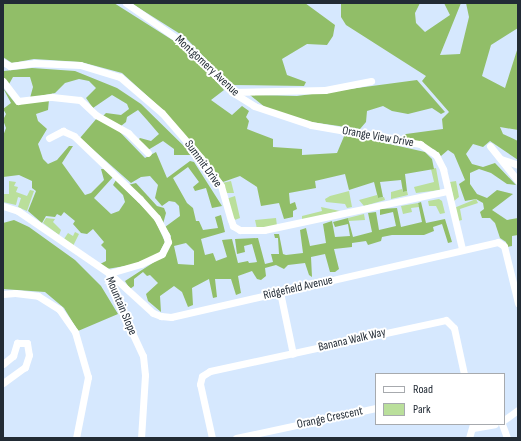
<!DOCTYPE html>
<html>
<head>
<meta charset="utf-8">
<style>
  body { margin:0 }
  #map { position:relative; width:521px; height:441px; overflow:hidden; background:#d6e8fe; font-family:"Sofia Sans Condensed",sans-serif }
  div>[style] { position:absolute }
  .green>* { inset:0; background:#badf9b }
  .forest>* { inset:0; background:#91be68 }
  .minor>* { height:7px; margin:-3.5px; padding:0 3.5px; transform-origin:3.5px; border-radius:3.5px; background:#fff }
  span { translate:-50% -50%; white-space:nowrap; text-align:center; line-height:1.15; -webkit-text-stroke:4px #fff; paint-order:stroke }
  .street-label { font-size:12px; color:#222b35 }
  .frame { position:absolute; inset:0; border:4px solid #222b35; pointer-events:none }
  .legend { position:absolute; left:375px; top:373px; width:130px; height:52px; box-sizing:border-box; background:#fff; border:1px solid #a7aaae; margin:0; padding:5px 7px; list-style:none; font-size:12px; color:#222b35 }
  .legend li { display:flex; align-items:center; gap:8px; height:20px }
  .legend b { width:20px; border:1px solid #a7aaae }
</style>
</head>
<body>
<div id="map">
  <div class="green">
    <i style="clip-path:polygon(436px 168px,440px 190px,416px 193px,414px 187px,434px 182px,431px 169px)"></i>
    <i style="clip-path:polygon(9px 181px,16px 182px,14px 186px,18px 187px,16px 192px,27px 196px,30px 190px,34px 191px,27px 211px,18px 207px,21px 198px,18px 197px,16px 205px,3px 202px,4px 194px,9px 194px)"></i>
    <i style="clip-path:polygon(231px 181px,234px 193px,226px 193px,222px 183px)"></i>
    <i style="clip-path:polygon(456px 181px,459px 197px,454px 201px,450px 182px)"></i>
    <i style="clip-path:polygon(402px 189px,403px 192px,407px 191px,408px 195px,391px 199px,391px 192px)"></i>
    <i style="clip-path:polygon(349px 191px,352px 207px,347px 208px,345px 204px,326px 202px,325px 199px,330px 196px)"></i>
    <i style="clip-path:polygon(377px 195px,378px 198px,384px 197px,385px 200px,364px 206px,359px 200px)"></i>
    <i style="clip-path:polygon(235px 196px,240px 218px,232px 221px,226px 199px)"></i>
    <i style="clip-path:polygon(439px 199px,442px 201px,445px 213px,440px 214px,436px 206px,429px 206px,428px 201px)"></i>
    <i style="clip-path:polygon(476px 199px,478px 203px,460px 209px,462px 220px,458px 221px,454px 208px)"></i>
    <i style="clip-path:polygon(418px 203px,419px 207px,411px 208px,412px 212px,403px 214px,401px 206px)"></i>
    <i style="clip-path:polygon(321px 207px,340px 211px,302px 220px,302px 216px,322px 211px)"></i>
    <i style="clip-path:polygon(364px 214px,365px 220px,349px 221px,348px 218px)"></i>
    <i style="clip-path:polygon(46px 218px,55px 219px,53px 222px,61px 230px,59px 235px,43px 223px)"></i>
    <i style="clip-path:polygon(276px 218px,277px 226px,257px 229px,255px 220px)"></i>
    <i style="clip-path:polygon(75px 232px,79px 234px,73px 246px,64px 239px,68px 233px,73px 236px)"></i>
  </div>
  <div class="forest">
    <i style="clip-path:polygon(3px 3px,114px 3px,185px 48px,224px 90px,211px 100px,232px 115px,242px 106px,249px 111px,246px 117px,249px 121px,247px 129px,273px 139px,273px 147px,302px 149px,302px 155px,337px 153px,345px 134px,425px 152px,432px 159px,434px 169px,405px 174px,407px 191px,403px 192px,401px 180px,380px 182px,383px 197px,378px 198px,374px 182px,349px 190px,345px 174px,315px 181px,316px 188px,289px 193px,290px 204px,295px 202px,297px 209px,293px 211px,293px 217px,284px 219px,279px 203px,261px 206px,257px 187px,240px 176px,223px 182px,165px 112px,122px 73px,81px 62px,34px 59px,12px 63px,3px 57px)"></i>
    <i style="clip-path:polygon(131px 3px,305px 3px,335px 25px,333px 36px,327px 45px,307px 44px,282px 59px,287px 75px,306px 82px,304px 86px,231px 85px,185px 37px)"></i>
    <i style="clip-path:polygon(341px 3px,420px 3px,415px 13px,416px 23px,425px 32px,450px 15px,444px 3px,461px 3px,440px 55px,460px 54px,469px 17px,466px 3px,518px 3px,518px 28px,491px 45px,482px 76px,505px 88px,518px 47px,518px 130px,500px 127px,503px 134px,518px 141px,518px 160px,490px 141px,483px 147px,473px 144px,466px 154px,472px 164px,483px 167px,495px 163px,516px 185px,507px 184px,491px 173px,479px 169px,470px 173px,470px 184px,477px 194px,487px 198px,497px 190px,513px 194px,492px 210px,507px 220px,518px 218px,518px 235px,512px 236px,512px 246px,507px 247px,506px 242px,500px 238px,495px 223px,490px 218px,482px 218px,480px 212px,484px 209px,483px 203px,476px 199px,465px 201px,459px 184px,465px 180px,454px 154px,448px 150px,441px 156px,435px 150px,403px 137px,406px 134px,443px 129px,442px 119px,449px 112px,422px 81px,426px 76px,346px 25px,341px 17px)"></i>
    <i style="clip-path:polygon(32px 68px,75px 71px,117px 88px,141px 104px,193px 155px,174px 155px,174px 149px,163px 141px,148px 150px,138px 140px,140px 138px,151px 141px,159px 134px,147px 120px,138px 110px,127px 117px,126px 122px,121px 126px,103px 116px,106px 113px,121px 115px,129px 109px,127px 104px,112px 95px,93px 108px,86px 98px,96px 88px,89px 81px,79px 79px,65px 83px,55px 93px,30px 98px,33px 87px,30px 77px,13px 77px,8px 86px,3px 78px,4px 71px)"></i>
    <i style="clip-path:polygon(417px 80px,445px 112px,441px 114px,432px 108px,408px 114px,392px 111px,383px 106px,367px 111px,366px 122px,360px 129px,311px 122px,266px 108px,250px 95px,297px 96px)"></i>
    <i style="clip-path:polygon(3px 88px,15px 103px,49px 100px,48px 110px,36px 114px,38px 121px,47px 129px,38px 144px,43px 159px,48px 164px,57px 160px,69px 146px,73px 146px,62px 163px,85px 195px,91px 193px,104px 180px,101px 169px,105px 169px,113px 177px,94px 198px,111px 214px,119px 211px,125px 202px,123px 195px,113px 185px,116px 180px,154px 218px,165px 242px,159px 253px,137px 264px,107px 269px,100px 264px,106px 261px,106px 250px,101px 245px,104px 242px,93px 229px,87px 234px,81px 233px,73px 224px,75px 221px,64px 212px,61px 216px,57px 214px,55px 217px,46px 216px,42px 223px,28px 211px,36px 191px,32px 188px,32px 181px,19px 175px,3px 177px,3px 136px,6px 128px,3px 120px,6px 114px,3px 109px,11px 103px)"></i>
    <i style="clip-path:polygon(evenodd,97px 118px,114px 126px,145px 158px,156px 152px,167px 178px,190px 161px,194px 162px,222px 206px,212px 208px,206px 188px,195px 191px,193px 187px,199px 182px,188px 167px,173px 178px,187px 203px,193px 208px,196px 221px,199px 221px,203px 230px,218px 228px,215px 217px,221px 215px,225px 232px,201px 239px,205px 255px,213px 253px,216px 261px,227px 257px,222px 240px,232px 239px,238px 263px,248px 261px,249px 263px,257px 262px,252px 244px,244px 246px,245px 252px,237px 254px,235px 239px,258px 238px,265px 264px,273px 262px,271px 254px,279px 254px,278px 238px,275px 238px,274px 234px,279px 234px,283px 254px,286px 255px,303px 253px,300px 230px,306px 228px,310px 246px,326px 243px,323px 224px,332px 221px,335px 237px,350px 236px,348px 224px,335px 227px,333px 222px,348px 218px,353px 237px,372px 232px,368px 213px,376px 212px,379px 230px,396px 226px,393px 212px,380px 215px,380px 209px,397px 208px,401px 227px,422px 222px,418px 203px,421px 202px,426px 223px,445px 219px,452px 242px,448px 243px,442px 224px,433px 227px,434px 231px,424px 235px,392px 235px,382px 237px,381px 241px,368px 245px,366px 241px,352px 243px,352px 247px,334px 249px,339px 269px,335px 272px,330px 272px,325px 254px,311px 257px,312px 277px,309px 275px,305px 263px,288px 265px,284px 269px,276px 265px,265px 268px,266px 276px,261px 280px,257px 279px,252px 271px,238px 276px,241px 293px,236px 295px,231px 279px,215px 279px,217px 297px,213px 298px,209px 279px,192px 288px,193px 305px,188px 307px,182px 292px,174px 286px,160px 296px,161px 312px,148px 301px,146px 294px,158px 283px,150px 275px,147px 276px,143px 272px,134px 279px,134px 286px,130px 289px,125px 281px,165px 255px,171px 236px,165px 227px,180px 216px,179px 206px,175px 202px,169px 201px,162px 206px,155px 198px,158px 185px,150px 176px,141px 177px,131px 183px,80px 138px,97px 118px,186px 243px,194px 251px,194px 265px,178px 264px,174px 246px,186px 243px)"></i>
    <i style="clip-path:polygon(136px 183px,157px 206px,164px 208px,166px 213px,163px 224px,128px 185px)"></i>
    <i style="clip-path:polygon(14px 220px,29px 227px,75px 260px,101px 286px,118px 314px,78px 331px,64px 308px,45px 292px,3px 289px,3px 223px)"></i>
  </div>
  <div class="minor">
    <i style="left:126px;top:3px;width:65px;rotate:34.9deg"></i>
    <i style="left:179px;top:40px;width:74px;rotate:44.5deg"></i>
    <i style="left:232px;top:92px;width:26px;rotate:32deg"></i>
    <i style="left:254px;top:106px;width:60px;rotate:18.4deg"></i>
    <i style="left:311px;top:125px;width:111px;rotate:9.9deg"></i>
    <i style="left:420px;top:144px;width:19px;rotate:35deg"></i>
    <i style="left:436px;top:155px;width:16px;rotate:63deg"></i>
    <i style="left:443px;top:169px;width:82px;rotate:76.6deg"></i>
    <i style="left:3px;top:62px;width:8px;rotate:30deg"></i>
    <i style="left:10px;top:66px;width:25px;rotate:-7deg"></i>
    <i style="left:35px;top:63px;width:45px;rotate:2.5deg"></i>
    <i style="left:80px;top:65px;width:42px;rotate:16.7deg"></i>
    <i style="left:120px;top:77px;width:55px;rotate:40.6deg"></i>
    <i style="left:162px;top:113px;width:60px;rotate:49.1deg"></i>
    <i style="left:201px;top:158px;width:34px;rotate:54deg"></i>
    <i style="left:221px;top:186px;width:35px;rotate:74deg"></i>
    <i style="left:231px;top:220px;width:6px;rotate:72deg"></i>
    <i style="left:233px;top:226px;width:8px;rotate:30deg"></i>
    <i style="left:240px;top:230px;width:24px"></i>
    <i style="left:264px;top:230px;width:187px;rotate:-12deg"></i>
    <i style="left:3px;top:81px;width:25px;rotate:53deg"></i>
    <i style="left:18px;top:101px;width:34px;rotate:-7deg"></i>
    <i style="left:52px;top:97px;width:28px;rotate:6deg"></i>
    <i style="left:80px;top:100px;width:22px;rotate:43deg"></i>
    <i style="left:96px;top:115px;width:37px;rotate:29deg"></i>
    <i style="left:128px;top:133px;width:28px;rotate:45deg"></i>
    <i style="left:232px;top:92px;width:93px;rotate:-1.2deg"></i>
    <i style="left:325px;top:90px;width:47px;rotate:-11.1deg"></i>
    <i style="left:49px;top:138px;width:16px;rotate:-27deg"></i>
    <i style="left:63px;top:131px;width:12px;rotate:24deg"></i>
    <i style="left:74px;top:136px;width:91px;rotate:43.7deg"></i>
    <i style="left:140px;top:199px;width:25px;rotate:48deg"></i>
    <i style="left:157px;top:218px;width:19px;rotate:62deg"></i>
    <i style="left:166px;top:235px;width:7px;rotate:74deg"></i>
    <i style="left:168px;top:242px;width:13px;rotate:117deg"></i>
    <i style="left:162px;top:254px;width:23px;rotate:155deg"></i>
    <i style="left:141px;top:264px;width:33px;rotate:164deg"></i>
    <i style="left:490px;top:146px;width:45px;rotate:51.3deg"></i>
    <i style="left:501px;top:159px;width:18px;rotate:19deg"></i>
    <i style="left:3px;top:206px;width:16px;rotate:18deg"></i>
    <i style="left:18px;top:211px;width:110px;rotate:34.3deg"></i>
    <i style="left:109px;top:273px;width:59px;rotate:42.3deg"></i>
    <i style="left:153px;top:313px;width:9px;rotate:21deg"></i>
    <i style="left:161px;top:316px;width:10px;rotate:6deg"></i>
    <i style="left:171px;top:317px;width:335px;rotate:-12.9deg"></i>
    <i style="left:498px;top:242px;width:7px;rotate:34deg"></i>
    <i style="left:504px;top:246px;width:59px;rotate:76.2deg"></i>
    <i style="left:109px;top:273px;width:12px;rotate:85deg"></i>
    <i style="left:110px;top:285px;width:78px;rotate:65.1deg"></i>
    <i style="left:143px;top:356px;width:19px;rotate:84deg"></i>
    <i style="left:145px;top:375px;width:63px;rotate:93.6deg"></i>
    <i style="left:280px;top:292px;width:63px;rotate:78.2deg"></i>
    <i style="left:3px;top:294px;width:12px;rotate:-5deg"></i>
    <i style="left:15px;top:293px;width:23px;rotate:7deg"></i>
    <i style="left:38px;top:296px;width:25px;rotate:32deg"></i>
    <i style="left:59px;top:309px;width:28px;rotate:55deg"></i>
    <i style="left:75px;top:332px;width:47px;rotate:73.9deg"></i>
    <i style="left:88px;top:377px;width:62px;rotate:101.1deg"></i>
    <i style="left:3px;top:364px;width:13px;rotate:-39deg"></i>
    <i style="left:13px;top:356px;width:14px;rotate:-73deg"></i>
    <i style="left:17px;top:343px;width:10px"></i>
    <i style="left:27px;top:343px;width:12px;rotate:81deg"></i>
    <i style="left:29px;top:355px;width:13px;rotate:108deg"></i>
    <i style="left:25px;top:367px;width:27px;rotate:144deg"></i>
    <i style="left:504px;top:420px;width:17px;rotate:-36deg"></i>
    <i style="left:502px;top:424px;width:15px;rotate:70deg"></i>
    <i style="left:473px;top:428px;width:22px;rotate:-10deg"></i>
    <i style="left:212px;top:438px;width:55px;rotate:-102.5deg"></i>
    <i style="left:200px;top:384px;width:8px;rotate:-76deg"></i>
    <i style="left:202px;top:376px;width:9px;rotate:-32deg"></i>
    <i style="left:210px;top:371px;width:241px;rotate:-12.2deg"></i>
    <i style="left:446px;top:320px;width:11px;rotate:45deg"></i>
    <i style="left:454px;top:328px;width:47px;rotate:77.7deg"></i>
    <i style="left:236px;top:438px;width:143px;rotate:-12.1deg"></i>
    <i style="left:469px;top:438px;width:15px;rotate:-74deg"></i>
  </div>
  <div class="street-label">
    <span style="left:207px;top:66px;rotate:43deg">Montgomery Avenue</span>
    <span style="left:378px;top:137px;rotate:10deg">Orange View Drive</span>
    <span style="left:203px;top:164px;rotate:54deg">Summit Drive</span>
    <span style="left:298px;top:288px;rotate:-13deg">Ridgefield Avenue</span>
    <span style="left:121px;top:306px;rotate:67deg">Mountain Slope</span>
    <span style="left:352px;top:340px;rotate:-13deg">Banana Walk Way</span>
    <span style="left:330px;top:418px;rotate:-12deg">Orange Crescent</span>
  </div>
  <div class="frame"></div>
  <ul class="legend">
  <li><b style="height:5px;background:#fff"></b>Road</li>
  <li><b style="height:11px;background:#badf9b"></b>Park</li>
  </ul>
</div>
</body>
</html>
